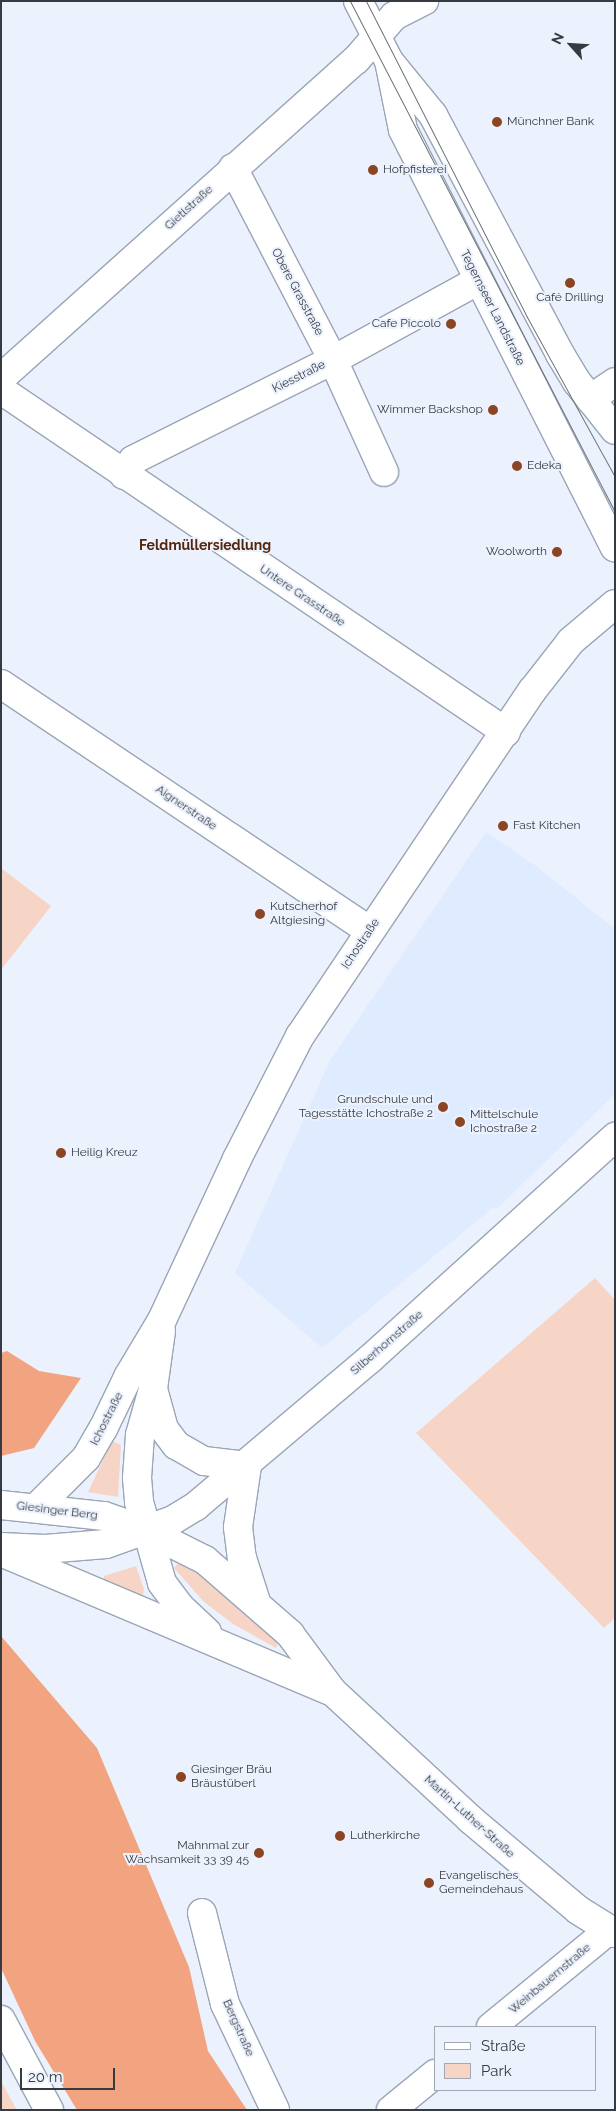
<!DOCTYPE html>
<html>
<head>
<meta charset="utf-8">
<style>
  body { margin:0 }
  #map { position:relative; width:616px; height:2111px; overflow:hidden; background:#ecf2fd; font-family:Raleway,sans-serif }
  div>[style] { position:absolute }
  .built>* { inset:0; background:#dfebff }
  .green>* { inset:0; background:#f6d5c7 }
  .forest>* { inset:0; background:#f2a37f }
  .roads { filter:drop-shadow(1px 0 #9aa5b6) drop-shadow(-1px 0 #9aa5b6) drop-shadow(0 1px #9aa5b6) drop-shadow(0 -1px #9aa5b6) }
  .street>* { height:28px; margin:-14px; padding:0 14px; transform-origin:14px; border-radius:14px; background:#fff }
  .secondary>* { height:28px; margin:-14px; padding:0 14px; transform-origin:14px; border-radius:14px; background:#fff }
  .tram>* { height:1px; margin:-0.5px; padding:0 0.5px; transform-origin:0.5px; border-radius:0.5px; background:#6d727a }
  .dots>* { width:14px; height:14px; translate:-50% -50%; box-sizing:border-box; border:2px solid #ecf2fd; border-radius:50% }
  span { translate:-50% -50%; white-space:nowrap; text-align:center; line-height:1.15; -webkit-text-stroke:4px #ecf2fd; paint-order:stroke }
  .poi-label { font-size:12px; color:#363a41 }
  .left { translate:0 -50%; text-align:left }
  .right { translate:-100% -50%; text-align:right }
  .street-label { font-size:12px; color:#363a41 }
  .neighbourhood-label { font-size:14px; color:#54240b; font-weight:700 }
  .frame { position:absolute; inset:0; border:2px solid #363a41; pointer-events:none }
  .legend { position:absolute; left:434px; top:2026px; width:162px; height:65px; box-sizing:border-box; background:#ecf2fd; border:1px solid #a3a8b2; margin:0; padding:6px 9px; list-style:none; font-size:15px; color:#363a41 }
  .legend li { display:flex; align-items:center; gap:10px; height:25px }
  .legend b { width:25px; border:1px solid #a3a8b2 }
  .north { position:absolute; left:546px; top:20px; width:50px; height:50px; -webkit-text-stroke:4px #ecf2fd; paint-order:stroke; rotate:296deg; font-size:14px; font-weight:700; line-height:20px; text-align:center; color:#363a41 }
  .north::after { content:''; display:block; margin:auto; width:18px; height:22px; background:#363a41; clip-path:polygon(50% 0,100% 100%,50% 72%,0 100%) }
  .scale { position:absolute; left:20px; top:2068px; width:95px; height:22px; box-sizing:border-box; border:2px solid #363a41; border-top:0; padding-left:6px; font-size:15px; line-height:18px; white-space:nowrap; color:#363a41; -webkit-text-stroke:4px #ecf2fd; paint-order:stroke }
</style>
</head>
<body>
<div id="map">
  <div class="built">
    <i style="clip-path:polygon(486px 832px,536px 866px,615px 929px,615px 1094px,497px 1209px,494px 1207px,322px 1348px,235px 1273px,329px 1062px)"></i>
  </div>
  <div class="green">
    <i style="clip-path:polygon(1px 868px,51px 906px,1px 970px)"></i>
    <i style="clip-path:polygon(595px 1278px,615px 1300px,615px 1618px,604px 1628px,416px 1433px)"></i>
    <i style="clip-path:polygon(112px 1441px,121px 1445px,118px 1497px,88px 1492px)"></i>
    <i style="clip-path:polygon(180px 1561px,215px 1586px,274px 1638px,278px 1643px,276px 1648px,233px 1624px,204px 1602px,174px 1568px)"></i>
    <i style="clip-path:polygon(136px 1566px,144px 1589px,143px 1595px,137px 1596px,104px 1582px,104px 1576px)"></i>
    <i style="clip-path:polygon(1px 2081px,17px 2110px,1px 2110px)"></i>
  </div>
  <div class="forest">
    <i style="clip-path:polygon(7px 1351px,39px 1371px,81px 1378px,34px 1448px,1px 1456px,1px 1353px)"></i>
    <i style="clip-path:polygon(1px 1636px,97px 1748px,189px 1967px,208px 2051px,247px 2110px,77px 2110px,35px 2041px,1px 1968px)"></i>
  </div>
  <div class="roads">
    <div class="street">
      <i style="left:233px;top:168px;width:216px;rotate:62.5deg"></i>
      <i style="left:333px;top:360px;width:123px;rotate:65.5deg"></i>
      <i style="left:1px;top:378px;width:477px;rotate:-41.9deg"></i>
      <i style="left:356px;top:60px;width:58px;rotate:-49.2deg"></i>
      <i style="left:394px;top:16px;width:34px;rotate:-27deg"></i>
      <i style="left:1px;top:390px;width:610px;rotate:34.11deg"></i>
      <i style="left:590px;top:399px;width:30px;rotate:-34deg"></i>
      <i style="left:124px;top:475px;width:17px;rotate:-59deg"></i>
      <i style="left:133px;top:460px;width:224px;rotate:-26.6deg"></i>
      <i style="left:333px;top:360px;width:164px;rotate:-28.7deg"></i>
      <i style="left:1px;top:684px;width:444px;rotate:33.8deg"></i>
      <i style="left:202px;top:1913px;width:94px;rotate:75.8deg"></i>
      <i style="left:225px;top:2004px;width:117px;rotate:64.7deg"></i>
      <i style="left:1px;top:2020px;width:102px;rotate:61.9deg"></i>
      <i style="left:491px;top:2027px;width:153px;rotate:-39.4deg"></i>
      <i style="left:391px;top:2110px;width:57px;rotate:-39.3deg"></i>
    </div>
    <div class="secondary">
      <i style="left:358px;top:1px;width:68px;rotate:62.7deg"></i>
      <i style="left:389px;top:61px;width:70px;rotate:50.8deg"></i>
      <i style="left:433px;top:115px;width:271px;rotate:62deg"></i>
      <i style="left:560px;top:354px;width:33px;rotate:59deg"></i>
      <i style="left:577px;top:382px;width:61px;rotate:51.6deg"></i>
      <i style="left:389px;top:61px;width:70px;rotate:78.5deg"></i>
      <i style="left:403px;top:130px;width:468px;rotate:63.1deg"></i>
      <i style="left:161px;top:1331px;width:59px;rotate:97.9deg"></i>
      <i style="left:153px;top:1389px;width:48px;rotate:105.8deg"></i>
      <i style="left:140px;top:1435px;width:43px;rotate:94deg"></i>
      <i style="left:137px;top:1478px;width:24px;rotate:85deg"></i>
      <i style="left:139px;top:1502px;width:84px;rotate:74.1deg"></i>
      <i style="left:162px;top:1583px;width:30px;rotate:53deg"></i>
      <i style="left:180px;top:1607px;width:37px;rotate:43deg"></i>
      <i style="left:153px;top:1389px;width:41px;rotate:74.6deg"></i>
      <i style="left:164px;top:1429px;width:20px;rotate:53deg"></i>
      <i style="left:176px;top:1445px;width:32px;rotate:30deg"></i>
      <i style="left:204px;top:1461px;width:43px;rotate:6.6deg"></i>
      <i style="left:247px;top:1466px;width:62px;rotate:98.4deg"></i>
      <i style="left:238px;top:1527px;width:31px;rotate:83deg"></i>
      <i style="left:242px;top:1558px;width:46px;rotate:72.3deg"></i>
      <i style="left:1px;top:1505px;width:104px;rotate:6.1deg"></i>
      <i style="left:104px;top:1516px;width:43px;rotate:18.9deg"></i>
      <i style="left:145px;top:1530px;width:67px;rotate:26.6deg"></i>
      <i style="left:205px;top:1560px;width:113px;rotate:41deg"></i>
      <i style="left:290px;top:1634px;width:71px;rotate:53.6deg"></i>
      <i style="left:332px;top:1691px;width:188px;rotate:42.8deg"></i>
      <i style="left:470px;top:1819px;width:141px;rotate:40.1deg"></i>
      <i style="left:578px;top:1910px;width:44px;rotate:31.9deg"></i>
      <i style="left:37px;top:1507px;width:69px;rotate:-45deg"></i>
      <i style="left:86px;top:1458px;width:34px;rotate:-60deg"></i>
      <i style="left:103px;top:1429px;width:58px;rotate:-64.3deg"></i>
      <i style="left:128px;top:1377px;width:66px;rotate:-59.2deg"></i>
      <i style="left:162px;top:1320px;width:178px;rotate:-65deg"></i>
      <i style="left:237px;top:1159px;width:138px;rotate:-62.9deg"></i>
      <i style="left:300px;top:1036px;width:416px;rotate:-56.1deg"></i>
      <i style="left:532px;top:691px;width:63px;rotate:-52deg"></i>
      <i style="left:571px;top:641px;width:57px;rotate:-40.1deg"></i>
      <i style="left:1px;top:1547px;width:44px;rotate:2.6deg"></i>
      <i style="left:45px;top:1549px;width:61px;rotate:-4.7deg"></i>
      <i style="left:106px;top:1544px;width:71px;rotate:-19.7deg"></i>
      <i style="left:173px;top:1520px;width:27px;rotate:-31deg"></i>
      <i style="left:196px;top:1506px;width:228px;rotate:-40.2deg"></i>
      <i style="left:370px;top:1359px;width:331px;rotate:-42.2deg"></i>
      <i style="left:1px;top:1552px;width:357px;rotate:22.9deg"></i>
    </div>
  </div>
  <div class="tram">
    <i style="left:350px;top:1px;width:576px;rotate:62.59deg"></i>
    <i style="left:366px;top:1px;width:355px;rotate:63deg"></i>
    <i style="left:527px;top:317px;width:183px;rotate:61.2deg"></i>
  </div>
  <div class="dots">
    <i style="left:497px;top:122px;background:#8c4522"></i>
    <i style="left:373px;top:170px;background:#8c4522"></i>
    <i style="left:570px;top:283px;background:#8c4522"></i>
    <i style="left:451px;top:324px;background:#8c4522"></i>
    <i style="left:493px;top:410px;background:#8c4522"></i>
    <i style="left:517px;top:466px;background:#8c4522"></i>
    <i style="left:557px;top:552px;background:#8c4522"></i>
    <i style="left:503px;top:826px;background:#8c4522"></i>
    <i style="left:260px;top:914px;background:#8c4522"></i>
    <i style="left:443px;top:1107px;background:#8c4522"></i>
    <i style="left:460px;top:1122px;background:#8c4522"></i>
    <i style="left:61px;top:1153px;background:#8c4522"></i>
    <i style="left:181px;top:1777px;background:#8c4522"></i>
    <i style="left:340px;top:1836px;background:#8c4522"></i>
    <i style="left:259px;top:1853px;background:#8c4522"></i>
    <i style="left:429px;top:1883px;background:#8c4522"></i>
  </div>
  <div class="poi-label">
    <span class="left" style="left:507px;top:122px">Münchner Bank</span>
    <span class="left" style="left:383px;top:170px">Hofpfisterei</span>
    <span style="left:570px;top:298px">Café Drilling</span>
    <span class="right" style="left:441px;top:324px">Cafe Piccolo</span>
    <span class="right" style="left:483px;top:410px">Wimmer Backshop</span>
    <span class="left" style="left:527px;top:466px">Edeka</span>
    <span class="right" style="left:547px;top:552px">Woolworth</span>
    <span class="left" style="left:513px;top:826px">Fast Kitchen</span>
    <span class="left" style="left:270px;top:914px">Kutscherhof<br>Altgiesing</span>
    <span class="right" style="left:433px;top:1107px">Grundschule und<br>Tagesstätte Ichostraße 2</span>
    <span class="left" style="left:470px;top:1122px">Mittelschule<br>Ichostraße 2</span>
    <span class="left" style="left:71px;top:1153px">Heilig Kreuz</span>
    <span class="left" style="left:191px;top:1777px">Giesinger Bräu<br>Bräustüberl</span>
    <span class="left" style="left:350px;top:1836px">Lutherkirche</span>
    <span class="right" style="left:249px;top:1853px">Mahnmal zur<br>Wachsamkeit 33 39 45</span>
    <span class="left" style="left:439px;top:1883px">Evangelisches<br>Gemeindehaus</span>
  </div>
  <div class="street-label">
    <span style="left:189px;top:208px;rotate:-42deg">Gietlstraße</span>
    <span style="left:297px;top:292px;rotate:62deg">Obere Grasstraße</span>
    <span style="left:492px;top:308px;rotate:63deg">Tegernseer Landstraße</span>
    <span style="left:299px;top:377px;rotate:-27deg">Kiesstraße</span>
    <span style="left:302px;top:596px;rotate:34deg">Untere Grasstraße</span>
    <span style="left:186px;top:808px;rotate:34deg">Aignerstraße</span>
    <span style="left:361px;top:944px;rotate:-56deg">Ichostraße</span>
    <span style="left:387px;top:1343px;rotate:-41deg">Silberhornstraße</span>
    <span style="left:107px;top:1419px;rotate:-63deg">Ichostraße</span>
    <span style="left:57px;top:1511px;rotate:7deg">Giesinger Berg</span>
    <span style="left:469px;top:1817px;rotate:42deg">Martin-Luther-Straße</span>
    <span style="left:550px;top:1979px;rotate:-40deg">Weinbauernstraße</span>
    <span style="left:238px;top:2028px;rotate:66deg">Bergstraße</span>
  </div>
  <div class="neighbourhood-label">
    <span style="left:205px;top:545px">Feldmüllersiedlung</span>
  </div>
  <div class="frame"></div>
  <ul class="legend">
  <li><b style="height:6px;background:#fff"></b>Straße</li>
  <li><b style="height:14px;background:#f6d5c7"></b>Park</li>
  </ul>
  <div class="north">N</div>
  <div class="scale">20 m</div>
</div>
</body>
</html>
